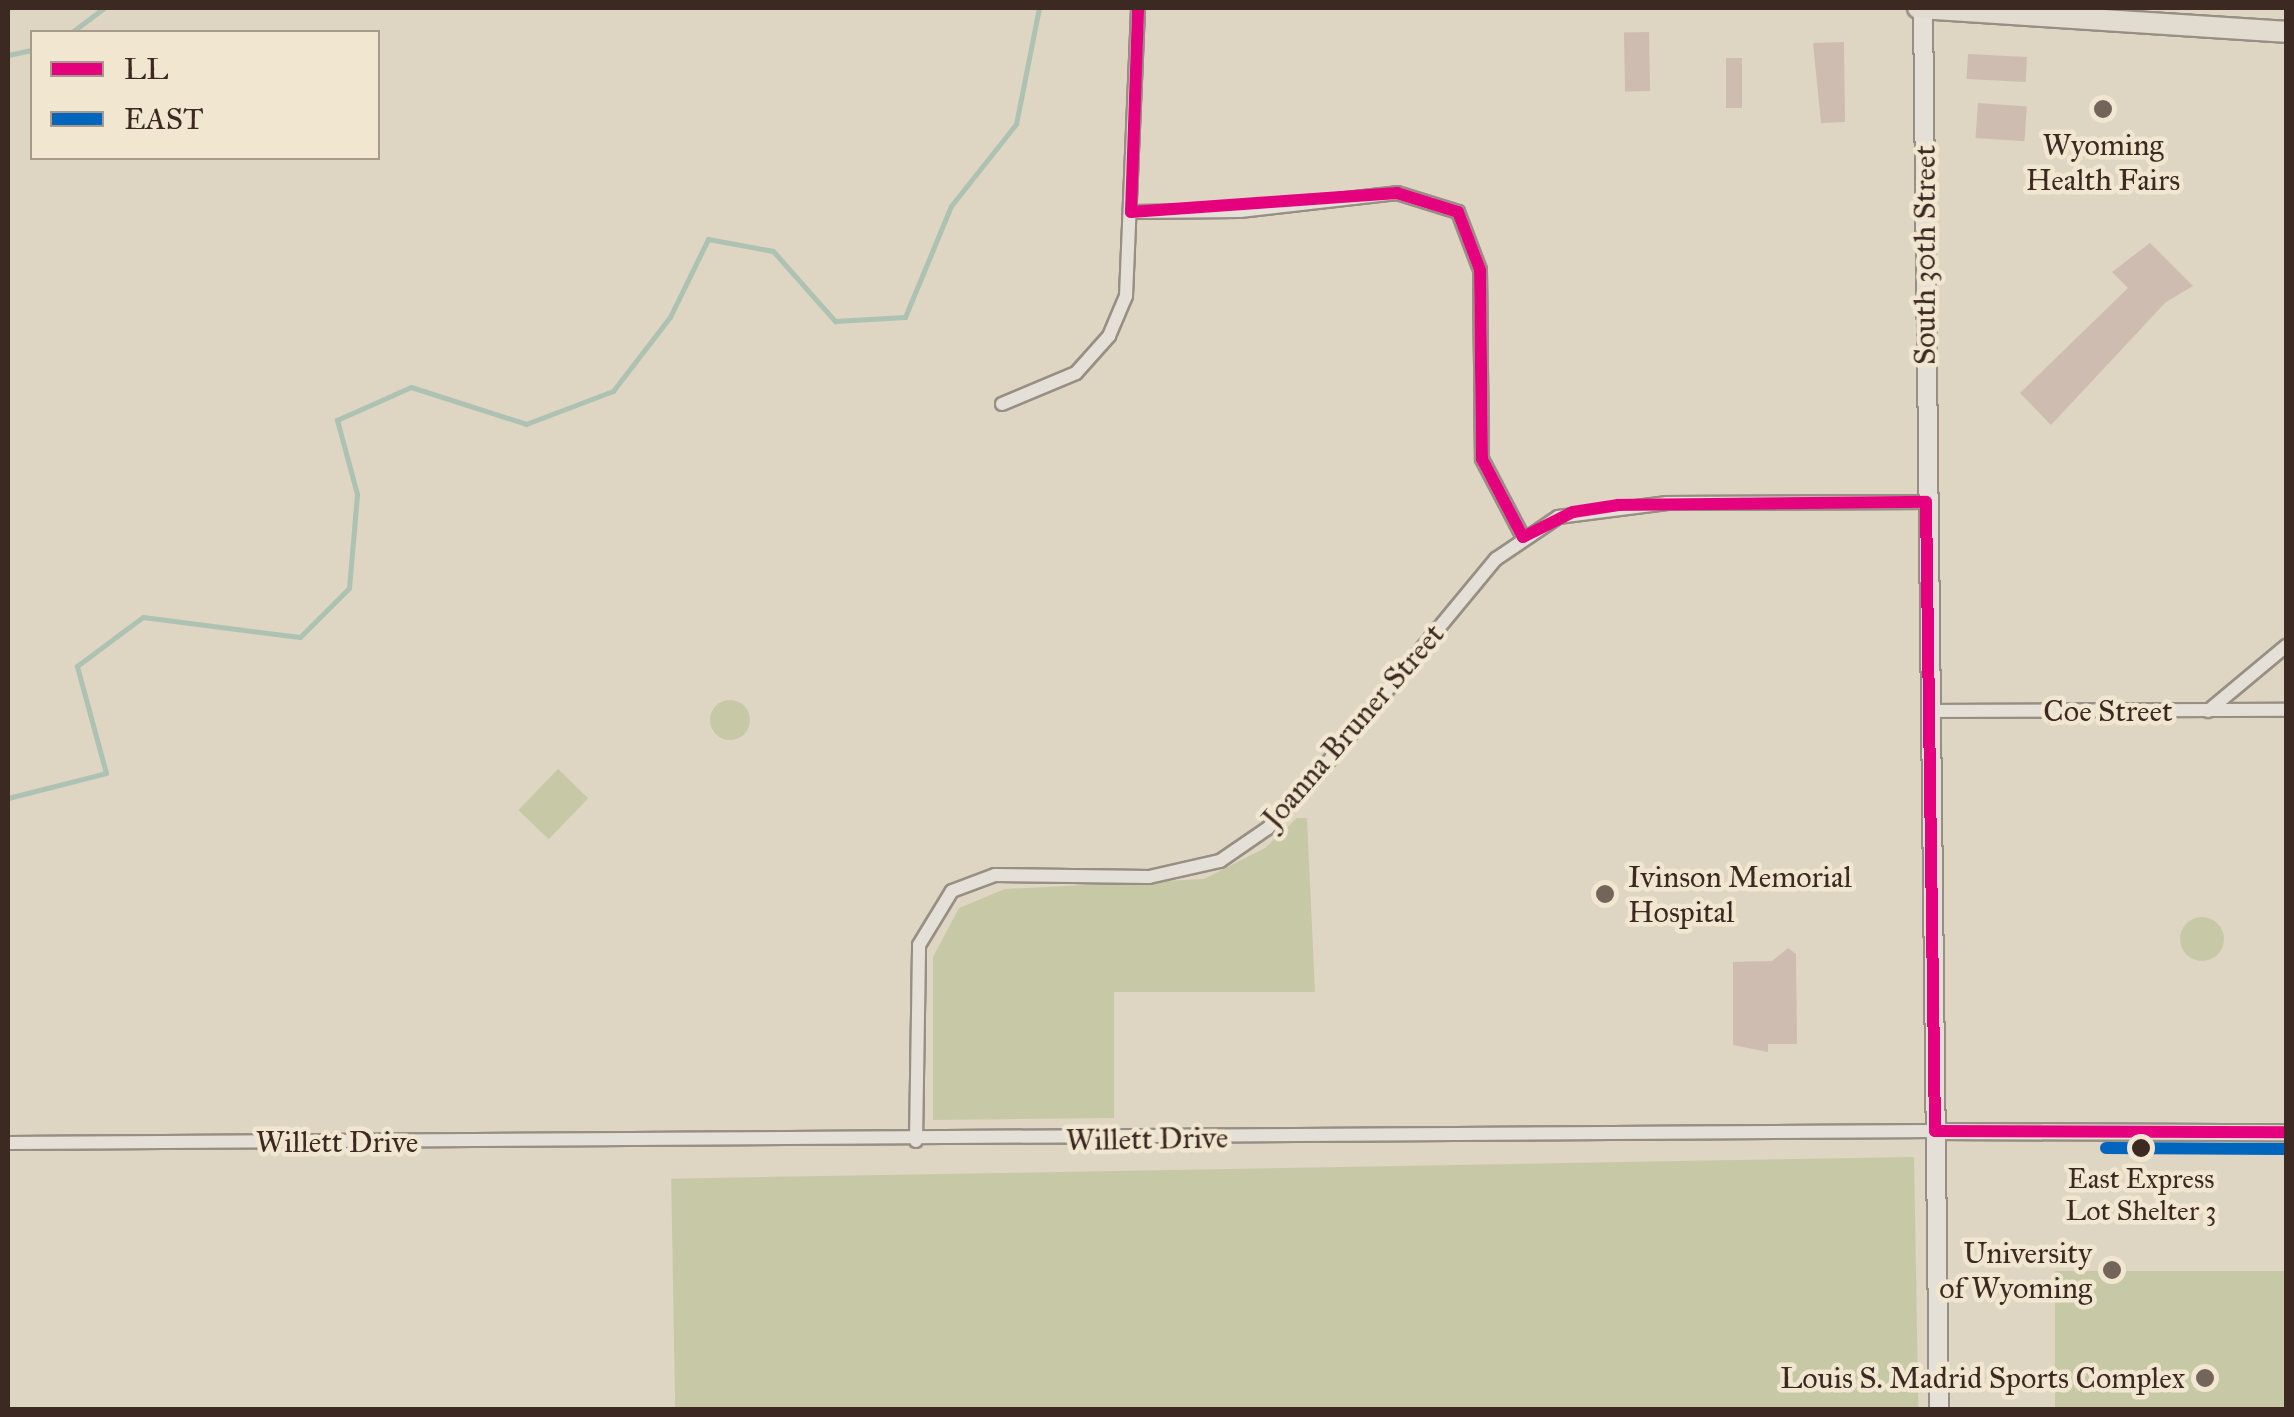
<!DOCTYPE html>
<html>
<head>
<meta charset="utf-8">
<style>
  body { margin:0 }
  #map { position:relative; width:2294px; height:1417px; overflow:hidden; background:#ded5c2; font-family:"IM FELL Great Primer",serif }
  div>[style] { position:absolute }
  .green>* { inset:0; background:#c7c9a6; transform-origin:0 0 }
  .round { border-radius:50% }
  .stream>* { height:5px; margin:-2.5px; padding:0 2.5px; transform-origin:2.5px; border-radius:2.5px; background:#adc2b3 }
  .building>* { inset:0; background:#cebcb0; transform-origin:0 0 }
  .roads { filter:drop-shadow(2px 0 #978f84) drop-shadow(-2px 0 #978f84) drop-shadow(0 2px #978f84) drop-shadow(0 -2px #978f84) }
  .minor>* { height:12px; margin:-6px; padding:0 6px; transform-origin:6px; border-radius:6px; background:#e5e0d7 }
  .tertiary>* { height:15px; margin:-7.5px; padding:0 7.5px; transform-origin:7.5px; border-radius:7.5px; background:#e5e0d7 }
  .secondary>* { height:18px; margin:-9px; padding:0 9px; transform-origin:9px; border-radius:9px; background:#e5e0d7 }
  .primary>* { height:20px; margin:-10px; padding:0 10px; transform-origin:10px; border-radius:10px; background:#e1dbd0 }
  .bus-1>* { height:12px; margin:-6px; padding:0 6px; transform-origin:6px; border-radius:6px; background:#e5007d }
  .bus-2>* { height:12px; margin:-6px; padding:0 6px; transform-origin:6px; border-radius:6px; background:#0065bd }
  .dots>* { width:28px; height:28px; translate:-50% -50%; box-sizing:border-box; border:5px solid #f1e6d0; border-radius:50% }
  span { translate:-50% -50%; white-space:nowrap; text-align:center; line-height:1.15; -webkit-text-stroke:9px #f1e6d0; paint-order:stroke }
  .bus-label { font-size:28px; color:#3b2922 }
  .poi-label { font-size:30px; color:#3b2922 }
  .left { translate:0 -50%; text-align:left }
  .right { translate:-100% -50%; text-align:right }
  .street-label { font-size:30px; color:#3b2922 }
  .frame { position:absolute; inset:0; border:10px solid #3b2922; pointer-events:none }
  .legend { position:absolute; left:30px; top:30px; width:350px; height:130px; box-sizing:border-box; background:#f1e6d0; border:2px solid #a89a8a; margin:0; padding:12px 18px; list-style:none; font-size:30px; color:#3b2922 }
  .legend li { display:flex; align-items:center; gap:20px; height:50px }
  .legend b { width:50px; border:2px solid #a89a8a }
</style>
</head>
<body>
<div id="map">
  <div class="green">
    <i class="round" style="left:710px;top:700px;width:40px;height:40px"></i>
    <i style="left:558px;top:769px;width:42px;height:57px;rotate:44deg"></i>
    <i style="clip-path:polygon(1297px 818px,1307px 818px,1315px 992px,1114px 992px,1114px 1118px,933px 1120px,933px 957px,959px 908px,1005px 889px,1204px 879px,1265px 848px)"></i>
    <i class="round" style="left:2180px;top:917px;width:44px;height:44px"></i>
    <i style="left:1914px;top:1157px;width:252px;height:1243px;rotate:89deg"></i>
    <i style="left:2286px;top:1271px;width:138px;height:231px;rotate:90deg"></i>
  </div>
  <div class="stream">
    <i style="left:72px;top:32px;width:40px;rotate:-37deg"></i>
    <i style="left:8px;top:55px;width:25px;rotate:-12deg"></i>
    <i style="left:8px;top:798px;width:101px;rotate:-14.3deg"></i>
    <i style="left:106px;top:773px;width:111px;rotate:-105.2deg"></i>
    <i style="left:77px;top:666px;width:82px;rotate:-36.6deg"></i>
    <i style="left:143px;top:617px;width:158px;rotate:7.3deg"></i>
    <i style="left:300px;top:637px;width:69px;rotate:-45deg"></i>
    <i style="left:349px;top:588px;width:94px;rotate:-85.1deg"></i>
    <i style="left:357px;top:494px;width:77px;rotate:-105.1deg"></i>
    <i style="left:337px;top:420px;width:81px;rotate:-24deg"></i>
    <i style="left:411px;top:387px;width:121px;rotate:17.8deg"></i>
    <i style="left:526px;top:424px;width:93px;rotate:-20.8deg"></i>
    <i style="left:613px;top:391px;width:93px;rotate:-52.4deg"></i>
    <i style="left:670px;top:317px;width:87px;rotate:-64deg"></i>
    <i style="left:708px;top:239px;width:66px;rotate:10.5deg"></i>
    <i style="left:773px;top:251px;width:94px;rotate:48.5deg"></i>
    <i style="left:835px;top:321px;width:70px;rotate:-3.3deg"></i>
    <i style="left:905px;top:317px;width:120px;rotate:-67.5deg"></i>
    <i style="left:951px;top:206px;width:105px;rotate:-51.6deg"></i>
    <i style="left:1016px;top:124px;width:118px;rotate:-78.8deg"></i>
  </div>
  <div class="building">
    <i style="left:1649px;top:32px;width:59px;height:25px;rotate:89deg"></i>
    <i style="clip-path:polygon(1844px 42px,1845px 122px,1821px 123px,1813px 43px)"></i>
    <i style="left:1968px;top:54px;width:59px;height:25px;rotate:3deg"></i>
    <i style="left:1726px;top:58px;width:16px;height:50px"></i>
    <i style="left:1978px;top:103px;width:49px;height:35px;rotate:4deg"></i>
    <i style="clip-path:polygon(2150px 243px,2193px 286px,2166px 302px,2051px 425px,2020px 393px,2128px 288px,2112px 272px)"></i>
    <i style="clip-path:polygon(1788px 948px,1796px 954px,1797px 1044px,1768px 1044px,1768px 1052px,1733px 1045px,1733px 962px,1772px 961px)"></i>
  </div>
  <div class="roads">
    <div class="minor">
      <i style="left:1131px;top:212px;width:109px;rotate:-0.5deg"></i>
      <i style="left:1240px;top:211px;width:158px;rotate:-6.5deg"></i>
      <i style="left:1397px;top:193px;width:64px;rotate:17.3deg"></i>
      <i style="left:1458px;top:212px;width:62px;rotate:69.2deg"></i>
      <i style="left:1480px;top:270px;width:189px;rotate:89.4deg"></i>
      <i style="left:1482px;top:459px;width:88px;rotate:62.3deg"></i>
      <i style="left:1002px;top:404px;width:80px;rotate:-22.7deg"></i>
      <i style="left:1076px;top:373px;width:50px;rotate:-48.3deg"></i>
      <i style="left:1109px;top:336px;width:43px;rotate:-67deg"></i>
      <i style="left:1126px;top:296px;width:288px;rotate:-87.6deg"></i>
      <i style="left:1929px;top:711px;width:357px;rotate:-0.2deg"></i>
      <i style="left:2208px;top:711px;width:102px;rotate:-39.8deg"></i>
      <i style="left:916px;top:1141px;width:196px;rotate:-89.1deg"></i>
      <i style="left:919px;top:945px;width:63px;rotate:-58.6deg"></i>
      <i style="left:952px;top:891px;width:46px;rotate:-20.4deg"></i>
      <i style="left:995px;top:875px;width:154px;rotate:0.7deg"></i>
      <i style="left:1149px;top:877px;width:73px;rotate:-12.7deg"></i>
      <i style="left:1220px;top:861px;width:58px;rotate:-34.5deg"></i>
      <i style="left:1268px;top:828px;width:66px;rotate:-46.8deg"></i>
      <i style="left:1313px;top:780px;width:287px;rotate:-50.4deg"></i>
      <i style="left:1496px;top:559px;width:75px;rotate:-34.1deg"></i>
      <i style="left:1558px;top:517px;width:110px;rotate:-7.3deg"></i>
      <i style="left:1667px;top:503px;width:259px;rotate:-0.2deg"></i>
      <i style="left:8px;top:1143px;width:1927px;rotate:-0.36deg"></i>
    </div>
    <div class="tertiary">
      <i style="left:1935px;top:1131px;width:351px;rotate:0.2deg"></i>
    </div>
    <div class="secondary">
      <i style="left:1923px;top:8px;width:1402px;rotate:89.35deg"></i>
    </div>
    <div class="primary">
      <i style="left:1918px;top:8px;width:369px;rotate:3.7deg"></i>
    </div>
  </div>
  <div class="bus-1">
    <i style="left:1131px;top:212px;width:267px;rotate:-4.1deg"></i>
    <i style="left:1397px;top:193px;width:64px;rotate:17.3deg"></i>
    <i style="left:1458px;top:212px;width:62px;rotate:69.2deg"></i>
    <i style="left:1480px;top:270px;width:189px;rotate:89.4deg"></i>
    <i style="left:1482px;top:459px;width:88px;rotate:62.3deg"></i>
    <i style="left:1131px;top:212px;width:204px;rotate:-88deg"></i>
    <i style="left:1926px;top:502px;width:629px;rotate:89.18deg"></i>
    <i style="left:1523px;top:537px;width:56px;rotate:-26.6deg"></i>
    <i style="left:1573px;top:512px;width:46px;rotate:-8.8deg"></i>
    <i style="left:1618px;top:505px;width:308px;rotate:-0.6deg"></i>
    <i style="left:1935px;top:1131px;width:351px;rotate:0.2deg"></i>
  </div>
  <div class="bus-2">
    <i style="left:2106px;top:1148px;width:180px;rotate:0.3deg"></i>
  </div>
  <div class="dots">
    <i style="left:2103px;top:109px;background:#74655a"></i>
    <i style="left:1605px;top:894px;background:#74655a"></i>
    <i style="left:2141px;top:1148px;background:#3b2922"></i>
    <i style="left:2112px;top:1270px;background:#74655a"></i>
    <i style="left:2205px;top:1378px;background:#74655a"></i>
  </div>
  <div class="bus-label">
    <span style="left:2141px;top:1195px">East Express<br>Lot Shelter 3</span>
  </div>
  <div class="poi-label">
    <span style="left:2103px;top:162px">Wyoming<br>Health Fairs</span>
    <span class="left" style="left:1628px;top:894px">Ivinson Memorial<br>Hospital</span>
    <span class="right" style="left:2092px;top:1270px">University<br>of Wyoming</span>
    <span class="right" style="left:2185px;top:1378px">Louis S. Madrid Sports Complex</span>
  </div>
  <div class="street-label">
    <span style="left:1925px;top:255px;rotate:-90deg">South 30th Street</span>
    <span style="left:2108px;top:711px">Coe Street</span>
    <span style="left:1353px;top:726px;rotate:-49deg">Joanna Bruner Street</span>
    <span style="left:1147px;top:1139px;rotate:-1deg">Willett Drive</span>
    <span style="left:337px;top:1142px">Willett Drive</span>
  </div>
  <div class="frame"></div>
  <ul class="legend">
  <li><b style="height:12px;background:#e5007d"></b>LL</li>
  <li><b style="height:12px;background:#0065bd"></b>EAST</li>
  </ul>
</div>
</body>
</html>
